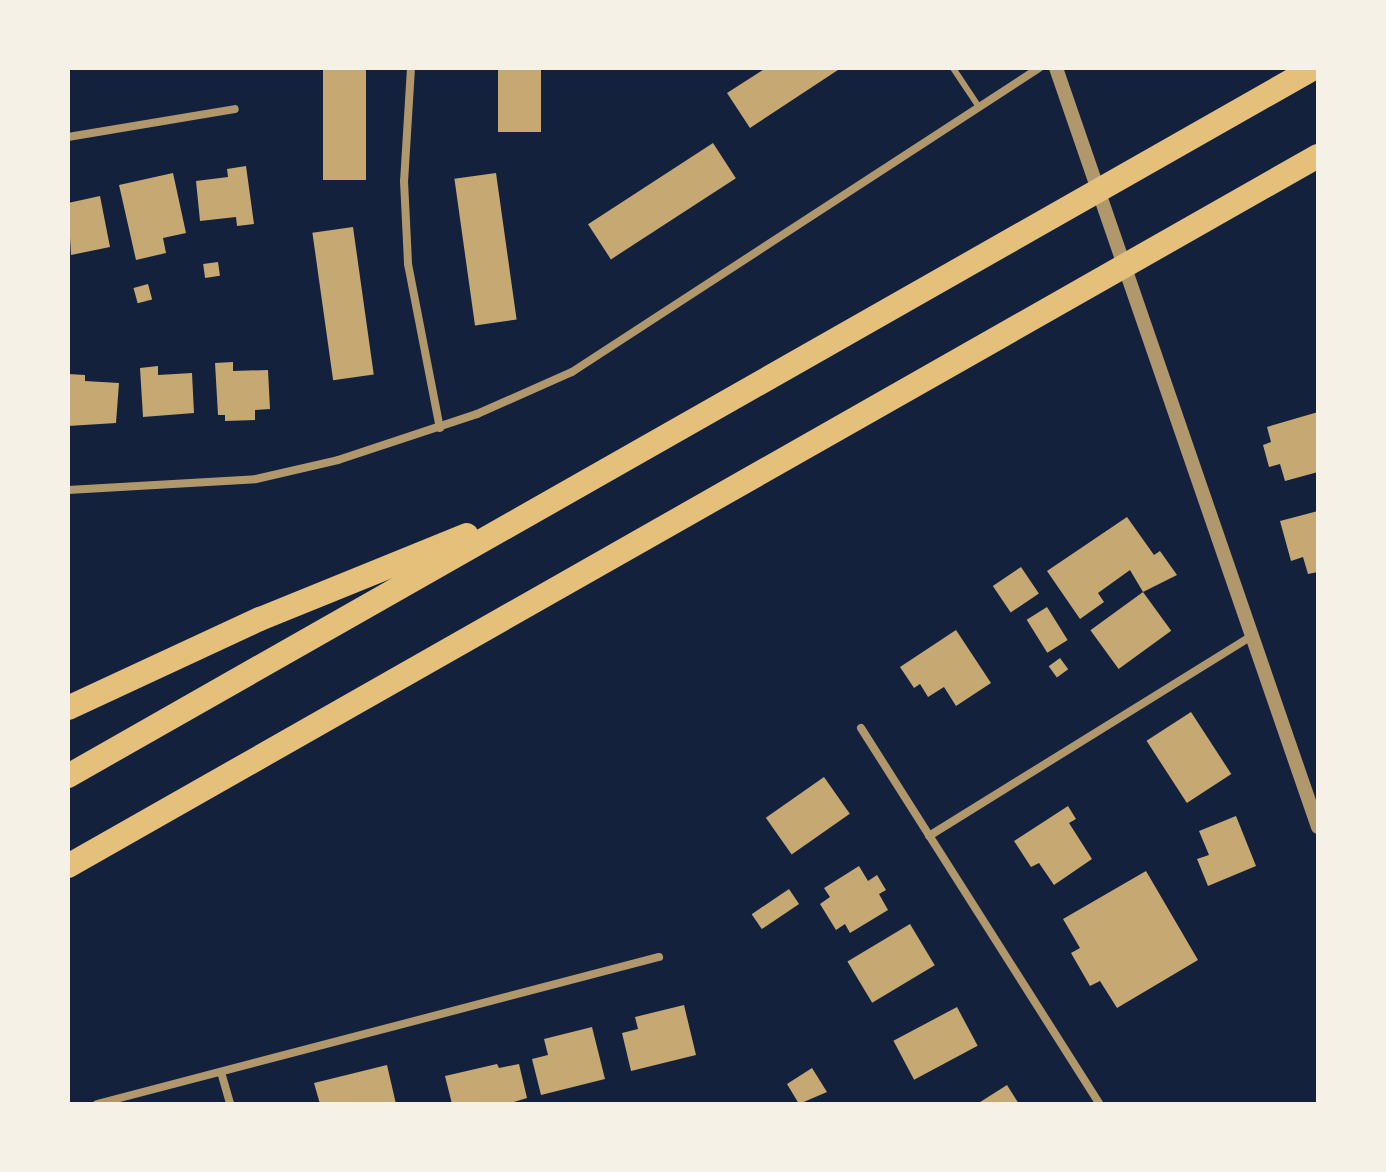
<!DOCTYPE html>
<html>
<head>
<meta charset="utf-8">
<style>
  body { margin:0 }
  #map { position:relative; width:1386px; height:1172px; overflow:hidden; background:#14213d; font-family:"IBM Plex Sans",sans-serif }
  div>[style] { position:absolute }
  .building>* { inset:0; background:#c6a872; transform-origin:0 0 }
  .service>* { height:6px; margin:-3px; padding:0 3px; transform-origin:3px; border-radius:3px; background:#b1986c }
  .minor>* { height:8px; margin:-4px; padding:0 4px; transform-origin:4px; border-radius:4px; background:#b1986c }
  .tertiary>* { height:14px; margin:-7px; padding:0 7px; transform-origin:7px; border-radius:7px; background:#b1986c }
  .motorway>* { height:24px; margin:-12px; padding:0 12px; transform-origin:12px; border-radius:12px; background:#e5c07b }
  span { translate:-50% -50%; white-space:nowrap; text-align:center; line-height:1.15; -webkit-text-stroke:6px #f6f1e7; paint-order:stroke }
  .frame { position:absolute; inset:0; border:70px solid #f6f1e7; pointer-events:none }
</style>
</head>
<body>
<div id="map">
  <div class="building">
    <i style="left:323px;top:68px;width:43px;height:112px"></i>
    <i style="left:498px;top:68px;width:43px;height:64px"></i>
    <i style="clip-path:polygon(766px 68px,841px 68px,750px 128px,727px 93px)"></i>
    <i style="left:713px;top:143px;width:42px;height:149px;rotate:57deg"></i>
    <i style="clip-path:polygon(246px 166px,254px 224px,237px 226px,236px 217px,200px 221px,196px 181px,228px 177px,227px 169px)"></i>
    <i style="clip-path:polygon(173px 173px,186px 233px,163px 238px,166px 253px,136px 260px,119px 185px)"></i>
    <i style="left:496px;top:173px;width:148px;height:42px;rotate:82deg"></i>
    <i style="clip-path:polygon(100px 196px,110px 247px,71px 255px,68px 203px)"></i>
    <i style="left:353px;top:227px;width:149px;height:41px;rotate:82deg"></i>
    <i style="left:218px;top:262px;width:14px;height:15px;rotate:82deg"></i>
    <i style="left:148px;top:284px;width:16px;height:15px;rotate:75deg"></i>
    <i style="clip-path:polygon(233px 362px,233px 371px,268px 370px,270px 409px,255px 410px,255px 420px,225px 421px,225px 415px,218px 415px,215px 363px)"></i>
    <i style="clip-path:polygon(158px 366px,158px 375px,192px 373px,194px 413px,143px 417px,140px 368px)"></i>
    <i style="clip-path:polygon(68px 374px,85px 375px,85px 381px,119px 383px,116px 423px,68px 426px)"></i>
    <i style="clip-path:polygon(1318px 412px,1318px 472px,1285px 481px,1280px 464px,1269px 467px,1263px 445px,1271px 442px,1267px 427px)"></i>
    <i style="clip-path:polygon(1318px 511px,1318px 572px,1308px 574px,1303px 557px,1291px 561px,1280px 521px)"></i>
    <i style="clip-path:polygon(1127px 517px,1154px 555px,1160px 551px,1177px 575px,1143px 592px,1130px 570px,1098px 593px,1104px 602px,1080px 619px,1047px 571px)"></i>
    <i style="left:1021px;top:567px;width:32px;height:34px;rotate:56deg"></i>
    <i style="left:1143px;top:592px;width:48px;height:65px;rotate:54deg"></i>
    <i style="left:1047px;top:607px;width:39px;height:24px;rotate:58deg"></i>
    <i style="clip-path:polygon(956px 630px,991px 683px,956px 706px,944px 687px,928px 697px,920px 684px,914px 688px,900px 667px)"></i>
    <i style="left:1060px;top:658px;width:14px;height:14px;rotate:54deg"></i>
    <i style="left:1191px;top:712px;width:74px;height:53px;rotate:57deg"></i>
    <i style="left:824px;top:777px;width:45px;height:71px;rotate:55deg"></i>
    <i style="clip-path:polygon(1068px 806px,1076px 819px,1069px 823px,1092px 859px,1054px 885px,1039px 863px,1031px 867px,1014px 841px)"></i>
    <i style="clip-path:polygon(1236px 816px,1256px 866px,1208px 886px,1197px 859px,1209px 855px,1199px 831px)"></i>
    <i style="clip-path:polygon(859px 866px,868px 881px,877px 875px,886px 890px,879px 894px,888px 910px,850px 933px,845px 924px,836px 930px,820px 904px,830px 897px,824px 888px)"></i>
    <i style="clip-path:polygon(1146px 871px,1198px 960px,1117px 1008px,1100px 981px,1090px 986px,1071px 953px,1080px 948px,1063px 919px)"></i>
    <i style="left:789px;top:889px;width:18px;height:45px;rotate:56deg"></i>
    <i style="left:910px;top:924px;width:48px;height:73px;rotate:59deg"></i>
    <i style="clip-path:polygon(684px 1005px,696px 1055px,631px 1071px,622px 1033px,638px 1029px,635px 1017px)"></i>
    <i style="left:957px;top:1007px;width:44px;height:72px;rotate:62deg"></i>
    <i style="clip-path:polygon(592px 1027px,605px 1079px,541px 1095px,532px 1059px,548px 1055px,544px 1039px)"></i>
    <i style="clip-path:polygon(497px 1064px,499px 1068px,519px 1064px,527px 1098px,507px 1104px,452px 1104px,445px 1076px)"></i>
    <i style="clip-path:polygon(387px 1065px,396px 1104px,320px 1104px,314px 1083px)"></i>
    <i style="clip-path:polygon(812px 1068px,827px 1092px,799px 1104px,787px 1084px)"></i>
    <i style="clip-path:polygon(1007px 1085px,1019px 1104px,977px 1104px)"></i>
  </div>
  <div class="service">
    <i style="left:953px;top:68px;width:47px;rotate:56.3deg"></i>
  </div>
  <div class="minor">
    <i style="left:411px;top:68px;width:113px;rotate:93.5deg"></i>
    <i style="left:404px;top:181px;width:83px;rotate:87.2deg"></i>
    <i style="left:408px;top:264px;width:167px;rotate:79deg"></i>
    <i style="left:68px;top:137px;width:169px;rotate:-9.5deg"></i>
    <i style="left:68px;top:490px;width:188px;rotate:-3.3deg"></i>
    <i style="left:256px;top:479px;width:84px;rotate:-13deg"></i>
    <i style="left:338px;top:460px;width:146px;rotate:-18.3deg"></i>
    <i style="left:477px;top:414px;width:104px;rotate:-23.9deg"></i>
    <i style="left:572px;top:372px;width:557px;rotate:-33.06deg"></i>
    <i style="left:861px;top:728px;width:446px;rotate:57.6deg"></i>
    <i style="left:929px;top:836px;width:379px;rotate:-31.8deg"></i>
    <i style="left:221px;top:1072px;width:33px;rotate:74deg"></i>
    <i style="left:97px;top:1104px;width:581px;rotate:-14.66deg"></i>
  </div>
  <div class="tertiary">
    <i style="left:1056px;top:68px;width:803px;rotate:70.96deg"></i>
  </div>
  <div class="motorway">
    <i style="left:68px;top:708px;width:212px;rotate:-24.9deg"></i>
    <i style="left:260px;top:619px;width:223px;rotate:-22.1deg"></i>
    <i style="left:68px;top:776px;width:1433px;rotate:-29.61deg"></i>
    <i style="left:68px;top:866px;width:1438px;rotate:-29.6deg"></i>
  </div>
  <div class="frame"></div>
</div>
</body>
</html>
